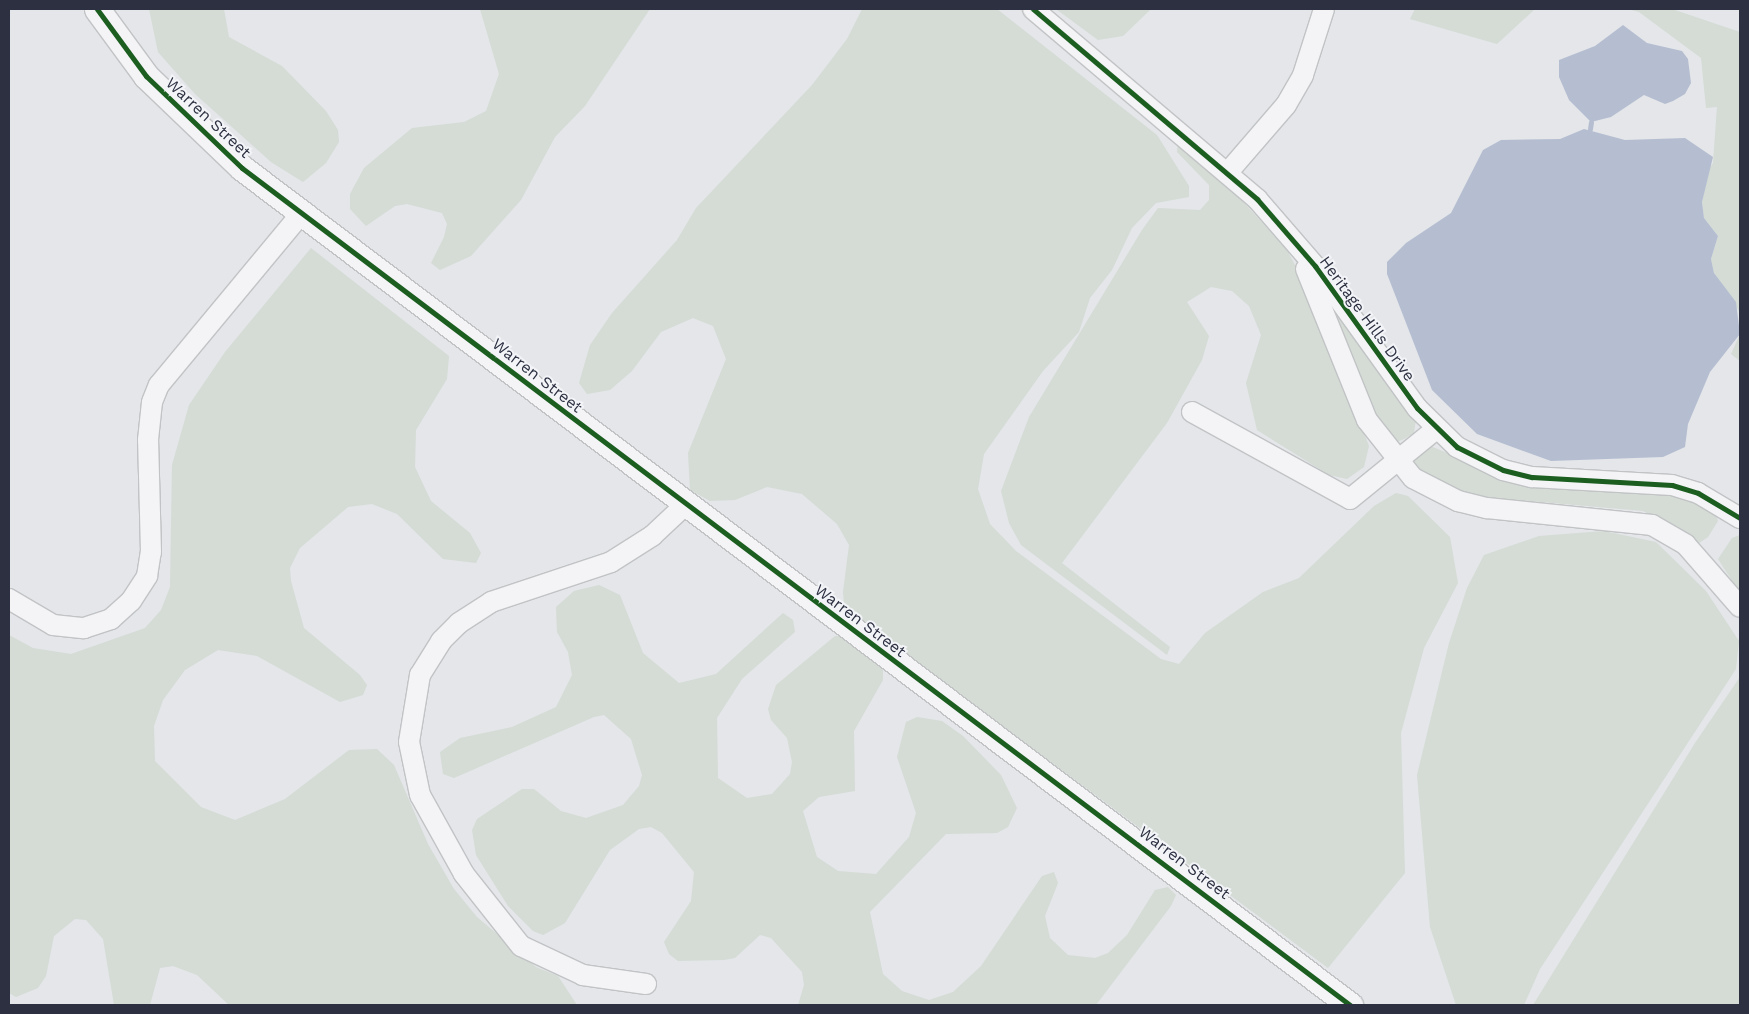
<!DOCTYPE html>
<html>
<head>
<meta charset="utf-8">
<style>
  body { margin:0 }
  #map { position:relative; width:1749px; height:1014px; overflow:hidden; background:#e4e6e9; font-family:"Work Sans",sans-serif }
  div>[style] { position:absolute }
  .green>* { inset:0; background:#d4dcd5 }
  .water>* { inset:0; background:#b5bed1 }
  .stream>* { height:5px; margin:-2.5px; padding:0 2.5px; transform-origin:2.5px; border-radius:2.5px; background:#b5bed1 }
  .roads { filter:drop-shadow(1px 0 #c1c3c5) drop-shadow(-1px 0 #c1c3c5) drop-shadow(0 1px #c1c3c5) drop-shadow(0 -1px #c1c3c5) }
  .minor>* { height:20px; margin:-10px; padding:0 10px; transform-origin:10px; border-radius:10px; background:#f4f4f6 }
  .tertiary>* { height:25px; margin:-12.5px; padding:0 12.5px; transform-origin:12.5px; border-radius:12.5px; background:#f4f4f6 }
  .cycleway>* { height:5px; margin:-2.5px; padding:0 2.5px; transform-origin:2.5px; border-radius:2.5px; background:#1b5e20 }
  span { translate:-50% -50%; white-space:nowrap; text-align:center; line-height:1.15; -webkit-text-stroke:4px #f3f4f7; paint-order:stroke }
  .street-label { font-size:16px; color:#2c3041 }
  .frame { position:absolute; inset:0; border:10px solid #2c3041; pointer-events:none }
</style>
</head>
<body>
<div id="map">
  <div class="green">
    <i style="clip-path:polygon(149px 9px,224px 9px,229px 37px,282px 66px,326px 111px,338px 130px,339px 142px,326px 163px,303px 182px,271px 162px,195px 94px,158px 52px)"></i>
    <i style="clip-path:polygon(480px 9px,650px 9px,585px 106px,555px 137px,521px 200px,471px 256px,440px 270px,431px 263px,444px 237px,447px 224px,442px 213px,407px 204px,395px 206px,366px 226px,350px 209px,350px 194px,364px 168px,412px 128px,464px 122px,486px 111px,499px 74px)"></i>
    <i style="clip-path:polygon(862px 9px,997px 9px,1157px 135px,1189px 186px,1189px 197px,1156px 203px,1132px 228px,1112px 270px,1090px 298px,1079px 332px,1043px 371px,984px 454px,978px 489px,990px 524px,1016px 551px,1161px 659px,1179px 664px,1205px 633px,1263px 592px,1299px 578px,1374px 506px,1396px 493px,1408px 496px,1450px 537px,1458px 583px,1424px 648px,1401px 733px,1405px 873px,1328px 968px,860px 620px,844px 604px,843px 592px,849px 545px,837px 524px,802px 494px,767px 487px,735px 500px,710px 501px,690px 490px,688px 453px,726px 359px,713px 326px,693px 318px,661px 332px,632px 371px,610px 390px,587px 394px,579px 383px,590px 345px,612px 313px,677px 240px,696px 208px,812px 85px,847px 39px)"></i>
    <i style="clip-path:polygon(1056px 9px,1151px 9px,1123px 36px,1098px 40px)"></i>
    <i style="clip-path:polygon(1415px 9px,1535px 9px,1497px 44px,1410px 19px)"></i>
    <i style="clip-path:polygon(1628px 9px,1672px 9px,1740px 32px,1740px 313px,1714px 273px,1711px 259px,1718px 236px,1704px 218px,1702px 202px,1705px 175px,1713px 163px,1717px 107px,1706px 108px,1701px 58px,1639px 12px)"></i>
    <i style="clip-path:polygon(1178px 141px,1228px 185px,1287px 250px,1306px 286px,1369px 446px,1364px 467px,1347px 479px,1329px 475px,1257px 430px,1246px 383px,1261px 335px,1249px 306px,1232px 291px,1211px 287px,1187px 302px,1209px 336px,1202px 360px,1167px 423px,1062px 563px,1170px 647px,1167px 655px,1021px 545px,1009px 523px,1001px 491px,1029px 417px,1142px 230px,1158px 208px,1200px 210px,1209px 200px,1209px 185px,1177px 152px)"></i>
    <i style="clip-path:polygon(311px 248px,449px 356px,447px 379px,416px 430px,415px 467px,431px 501px,470px 533px,481px 553px,476px 563px,443px 559px,397px 514px,372px 504px,348px 507px,300px 548px,290px 568px,291px 581px,304px 628px,360px 675px,367px 685px,363px 695px,340px 702px,257px 656px,218px 650px,185px 670px,163px 700px,154px 726px,155px 761px,201px 807px,235px 820px,285px 799px,349px 750px,377px 749px,394px 765px,428px 844px,454px 889px,477px 917px,536px 967px,558px 976px,577px 1005px,229px 1005px,197px 975px,173px 966px,160px 968px,150px 1005px,114px 1005px,103px 939px,86px 920px,75px 919px,54px 936px,46px 976px,38px 988px,16px 997px,9px 993px,9px 635px,33px 648px,71px 654px,145px 628px,161px 610px,170px 587px,172px 465px,189px 405px,225px 352px)"></i>
    <i style="clip-path:polygon(1333px 312px,1339px 312px,1416px 419px,1414px 433px,1404px 439px,1397px 442px,1375px 420px)"></i>
    <i style="clip-path:polygon(1740px 334px,1740px 361px,1731px 354px)"></i>
    <i style="clip-path:polygon(1428px 445px,1510px 479px,1661px 491px,1694px 498px,1715px 512px,1718px 521px,1708px 537px,1699px 543px,1643px 511px,1473px 496px,1425px 476px,1413px 464px,1416px 454px)"></i>
    <i style="clip-path:polygon(1604px 531px,1656px 542px,1706px 591px,1739px 641px,1736px 669px,1540px 969px,1524px 1005px,1456px 1005px,1430px 927px,1417px 775px,1449px 643px,1467px 588px,1484px 555px,1539px 536px)"></i>
    <i style="clip-path:polygon(1740px 535px,1740px 593px,1718px 559px,1732px 538px)"></i>
    <i style="clip-path:polygon(599px 585px,620px 595px,643px 653px,679px 683px,716px 674px,783px 613px,793px 620px,795px 632px,742px 679px,717px 718px,718px 778px,747px 798px,772px 794px,790px 774px,792px 762px,787px 738px,771px 720px,768px 709px,776px 685px,835px 636px,847px 636px,883px 667px,883px 680px,854px 731px,855px 791px,819px 797px,803px 811px,817px 857px,838px 871px,876px 874px,909px 837px,916px 813px,897px 757px,906px 722px,917px 717px,942px 721px,963px 736px,1001px 775px,1017px 808px,1008px 827px,997px 833px,946px 834px,870px 912px,883px 974px,902px 991px,929px 1000px,953px 992px,981px 966px,1042px 876px,1054px 872px,1058px 883px,1045px 916px,1050px 938px,1068px 955px,1095px 958px,1108px 953px,1127px 935px,1155px 890px,1168px 887px,1176px 895px,1171px 906px,1096px 1005px,798px 1005px,804px 985px,802px 972px,771px 938px,760px 935px,735px 958px,724px 960px,678px 961px,669px 954px,664px 942px,691px 901px,694px 872px,662px 833px,651px 827px,639px 829px,610px 850px,565px 923px,543px 935px,533px 931px,508px 906px,476px 855px,472px 830px,477px 819px,522px 789px,534px 789px,561px 811px,586px 818px,623px 805px,639px 786px,642px 775px,631px 739px,604px 715px,594px 717px,454px 778px,443px 774px,440px 752px,460px 738px,512px 727px,556px 707px,572px 675px,568px 652px,557px 632px,556px 607px,574px 591px)"></i>
    <i style="clip-path:polygon(1740px 677px,1740px 1005px,1533px 1005px,1695px 743px)"></i>
  </div>
  <div class="water">
    <i style="clip-path:polygon(1623px 25px,1647px 43px,1682px 51px,1688px 59px,1691px 83px,1685px 94px,1673px 101px,1665px 104px,1644px 95px,1611px 117px,1591px 122px,1569px 100px,1559px 77px,1559px 60px,1595px 46px)"></i>
    <i style="clip-path:polygon(1584px 129px,1625px 140px,1685px 138px,1713px 157px,1702px 202px,1704px 218px,1718px 236px,1711px 259px,1714px 273px,1736px 302px,1740px 334px,1710px 372px,1688px 424px,1685px 447px,1663px 457px,1551px 461px,1477px 434px,1432px 390px,1387px 274px,1387px 262px,1406px 243px,1451px 213px,1483px 150px,1501px 140px,1560px 139px)"></i>
  </div>
  <div class="stream">
    <i style="left:1590px;top:129px;width:7px;rotate:-82deg"></i>
  </div>
  <div class="roads">
    <div class="minor">
      <i style="left:1033px;top:9px;width:294px;rotate:40.3deg"></i>
      <i style="left:1257px;top:199px;width:89px;rotate:49.1deg"></i>
      <i style="left:1315px;top:266px;width:175px;rotate:54.3deg"></i>
      <i style="left:1417px;top:408px;width:56px;rotate:44.3deg"></i>
      <i style="left:1457px;top:447px;width:51px;rotate:26.6deg"></i>
      <i style="left:1503px;top:470px;width:30px;rotate:14deg"></i>
      <i style="left:1532px;top:477px;width:140px;rotate:3.3deg"></i>
      <i style="left:1672px;top:485px;width:27px;rotate:17deg"></i>
      <i style="left:1698px;top:493px;width:49px;rotate:30.8deg"></i>
      <i style="left:1229px;top:171px;width:87px;rotate:-49.2deg"></i>
      <i style="left:1286px;top:105px;width:34px;rotate:-60deg"></i>
      <i style="left:1303px;top:75px;width:69px;rotate:-72.3deg"></i>
      <i style="left:1306px;top:269px;width:163px;rotate:68deg"></i>
      <i style="left:1367px;top:420px;width:74px;rotate:51.6deg"></i>
      <i style="left:1413px;top:478px;width:51px;rotate:27.1deg"></i>
      <i style="left:1458px;top:501px;width:30px;rotate:14deg"></i>
      <i style="left:1487px;top:508px;width:166px;rotate:5.9deg"></i>
      <i style="left:1652px;top:525px;width:39px;rotate:30deg"></i>
      <i style="left:1686px;top:545px;width:82px;rotate:48.9deg"></i>
      <i style="left:1192px;top:412px;width:180px;rotate:28.8deg"></i>
      <i style="left:1350px;top:499px;width:111px;rotate:-39.1deg"></i>
      <i style="left:9px;top:599px;width:51px;rotate:30.6deg"></i>
      <i style="left:53px;top:625px;width:31px;rotate:6deg"></i>
      <i style="left:84px;top:628px;width:28px;rotate:-18deg"></i>
      <i style="left:111px;top:619px;width:27px;rotate:-42deg"></i>
      <i style="left:131px;top:601px;width:30px;rotate:-57deg"></i>
      <i style="left:147px;top:576px;width:24px;rotate:-81deg"></i>
      <i style="left:151px;top:552px;width:112px;rotate:-91.5deg"></i>
      <i style="left:148px;top:440px;width:38px;rotate:-84deg"></i>
      <i style="left:152px;top:402px;width:18px;rotate:-68deg"></i>
      <i style="left:159px;top:385px;width:224px;rotate:-50.3deg"></i>
      <i style="left:646px;top:984px;width:64px;rotate:-171.9deg"></i>
      <i style="left:583px;top:975px;width:68px;rotate:-154.9deg"></i>
      <i style="left:521px;top:946px;width:92px;rotate:-128.4deg"></i>
      <i style="left:464px;top:874px;width:90px;rotate:-119.1deg"></i>
      <i style="left:420px;top:795px;width:54px;rotate:-101.7deg"></i>
      <i style="left:409px;top:742px;width:68px;rotate:-80.7deg"></i>
      <i style="left:420px;top:675px;width:40px;rotate:-58deg"></i>
      <i style="left:441px;top:641px;width:25px;rotate:-45deg"></i>
      <i style="left:459px;top:623px;width:38px;rotate:-33deg"></i>
      <i style="left:491px;top:602px;width:126px;rotate:-18.4deg"></i>
      <i style="left:611px;top:562px;width:49px;rotate:-32.4deg"></i>
      <i style="left:652px;top:536px;width:45px;rotate:-43.2deg"></i>
    </div>
    <div class="tertiary">
      <i style="left:97px;top:9px;width:83px;rotate:53.8deg"></i>
      <i style="left:146px;top:76px;width:133px;rotate:43.8deg"></i>
      <i style="left:242px;top:168px;width:1389px;rotate:37.07deg"></i>
    </div>
  </div>
  <div class="cycleway">
    <i style="left:97px;top:9px;width:83px;rotate:53.8deg"></i>
    <i style="left:146px;top:76px;width:133px;rotate:43.8deg"></i>
    <i style="left:242px;top:168px;width:1389px;rotate:37.07deg"></i>
    <i style="left:1033px;top:9px;width:294px;rotate:40.3deg"></i>
    <i style="left:1257px;top:199px;width:89px;rotate:49.1deg"></i>
    <i style="left:1315px;top:266px;width:175px;rotate:54.3deg"></i>
    <i style="left:1417px;top:408px;width:56px;rotate:44.3deg"></i>
    <i style="left:1457px;top:447px;width:51px;rotate:26.6deg"></i>
    <i style="left:1503px;top:470px;width:30px;rotate:14deg"></i>
    <i style="left:1532px;top:477px;width:140px;rotate:3.3deg"></i>
    <i style="left:1672px;top:485px;width:27px;rotate:17deg"></i>
    <i style="left:1698px;top:493px;width:49px;rotate:30.8deg"></i>
  </div>
  <div class="street-label">
    <span style="left:208px;top:118px;rotate:43deg">Warren Street</span>
    <span style="left:1367px;top:319px;rotate:54deg">Heritage Hills Drive</span>
    <span style="left:537px;top:376px;rotate:38deg">Warren Street</span>
    <span style="left:860px;top:621px;rotate:37deg">Warren Street</span>
    <span style="left:1184px;top:863px;rotate:37deg">Warren Street</span>
  </div>
  <div class="frame"></div>
</div>
</body>
</html>
